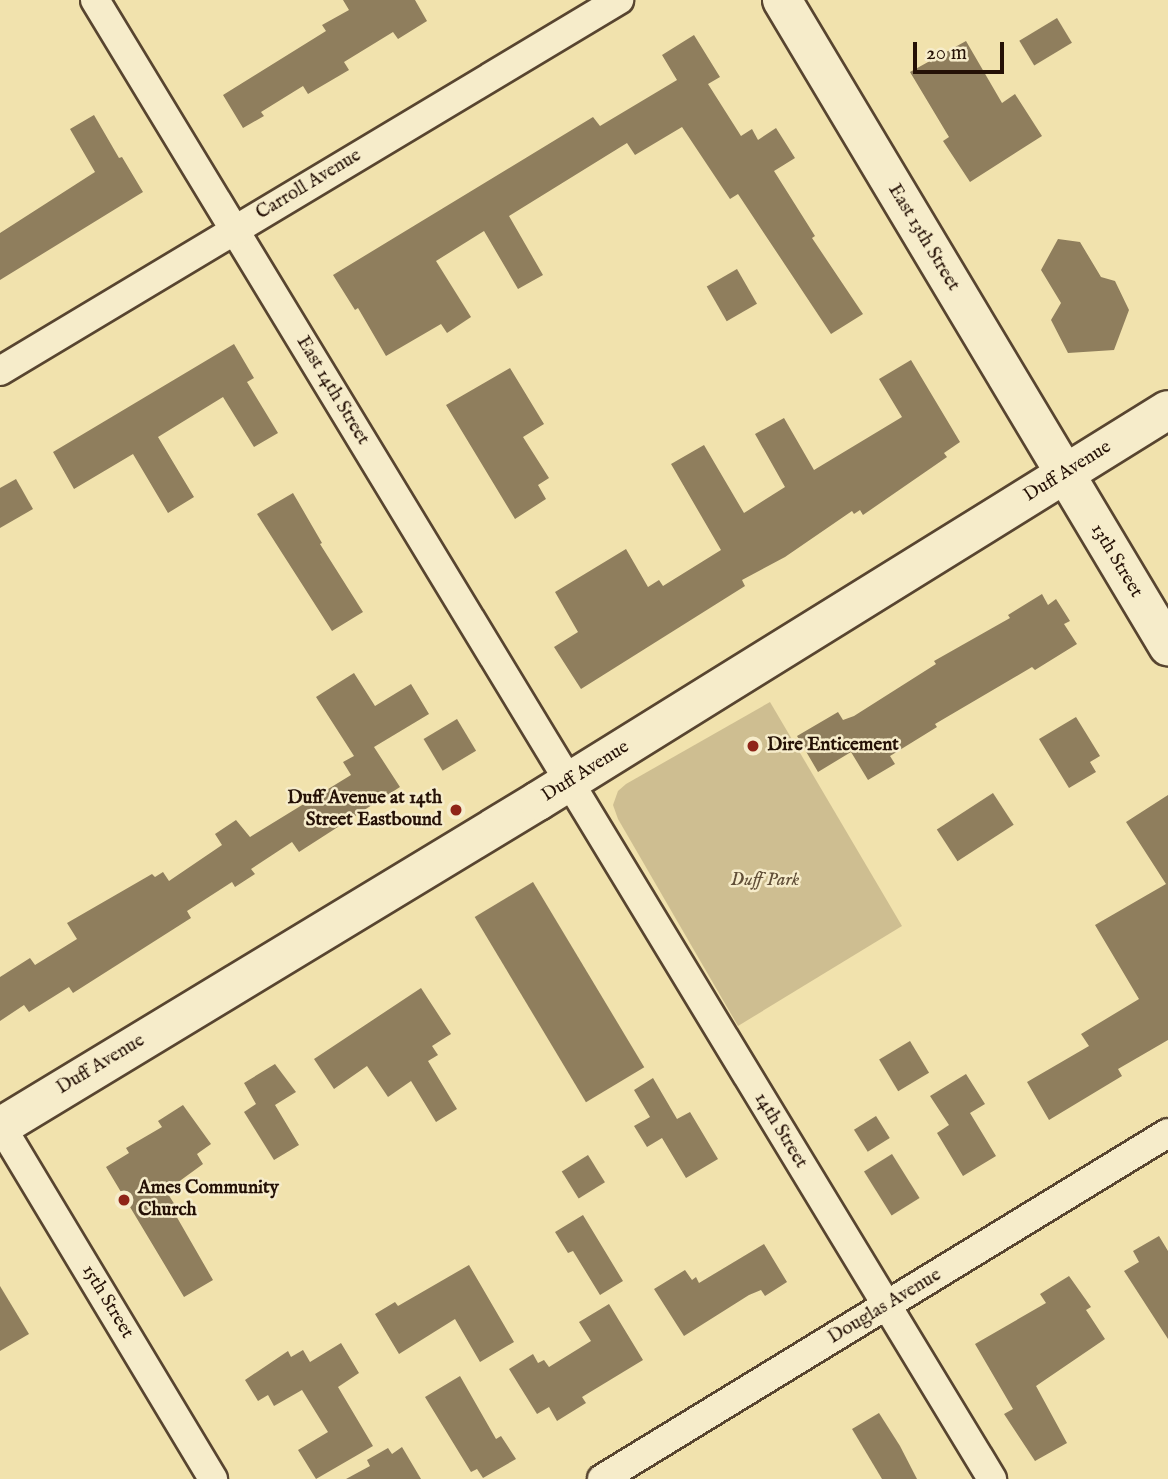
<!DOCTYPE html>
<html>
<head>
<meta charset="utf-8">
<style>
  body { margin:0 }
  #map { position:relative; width:1168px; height:1479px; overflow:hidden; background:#f1e2ad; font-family:"IM FELL English",serif }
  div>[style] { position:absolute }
  .green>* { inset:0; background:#cebe91 }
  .building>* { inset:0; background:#8f7e5d; transform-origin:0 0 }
  .roads { filter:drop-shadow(2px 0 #584530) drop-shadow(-2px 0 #584530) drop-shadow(0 2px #584530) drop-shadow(0 -2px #584530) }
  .minor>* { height:28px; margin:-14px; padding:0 14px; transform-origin:14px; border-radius:14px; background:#f6ecca }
  .secondary>* { height:38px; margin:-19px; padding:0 19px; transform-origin:19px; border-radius:19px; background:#f6ecca }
  .dots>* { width:19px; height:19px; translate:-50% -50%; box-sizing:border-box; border:4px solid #f6ecca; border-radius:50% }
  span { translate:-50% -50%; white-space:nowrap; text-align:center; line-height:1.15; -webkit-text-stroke:5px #f6ecca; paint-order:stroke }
  .street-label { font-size:19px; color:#251106 }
  .poi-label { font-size:19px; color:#251106; font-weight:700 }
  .left { translate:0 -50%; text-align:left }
  .right { translate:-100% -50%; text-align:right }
  .park-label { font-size:19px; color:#604e37; font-style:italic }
  .scale { position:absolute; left:913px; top:42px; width:91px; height:32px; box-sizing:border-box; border:4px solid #251106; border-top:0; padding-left:9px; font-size:21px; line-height:24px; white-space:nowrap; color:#251106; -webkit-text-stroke:5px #f6ecca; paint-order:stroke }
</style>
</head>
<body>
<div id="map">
  <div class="green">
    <i style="clip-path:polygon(770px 702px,902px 926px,738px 1026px,618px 819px,613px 805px,618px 791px,626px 784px)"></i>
  </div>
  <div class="building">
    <i style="clip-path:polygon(343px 0,415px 0,427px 21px,398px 39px,393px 32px,344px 62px,349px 70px,308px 94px,303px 86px,261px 112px,264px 116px,243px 128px,223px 95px,326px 31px,322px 25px,349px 10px)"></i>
    <i style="left:1057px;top:18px;width:29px;height:44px;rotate:59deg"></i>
    <i style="clip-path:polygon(694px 35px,720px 77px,708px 84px,741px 136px,752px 129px,758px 140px,776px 128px,795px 158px,774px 171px,815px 236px,812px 238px,863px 314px,831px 334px,738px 194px,730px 199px,682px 127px,635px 155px,627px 143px,509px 216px,543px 275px,518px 289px,484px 231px,436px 261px,471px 317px,447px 333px,441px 324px,386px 356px,358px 308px,355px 310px,333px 275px,593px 117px,600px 126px,677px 80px,662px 55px)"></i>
    <i style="clip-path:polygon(966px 41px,1002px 103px,1015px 94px,1042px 136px,970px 182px,943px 141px,949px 137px,910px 72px)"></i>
    <i style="clip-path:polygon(94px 115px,119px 158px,122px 157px,143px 192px,0 280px,0 233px,95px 172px,70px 129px)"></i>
    <i style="clip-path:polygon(1058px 239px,1080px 242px,1101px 277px,1115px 281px,1129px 310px,1114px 350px,1068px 353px,1051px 320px,1061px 303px,1041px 270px)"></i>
    <i style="left:737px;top:269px;width:40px;height:35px;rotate:60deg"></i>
    <i style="clip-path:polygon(234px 344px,254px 378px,247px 382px,278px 433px,254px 447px,223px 397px,158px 437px,194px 497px,168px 513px,133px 454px,74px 489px,53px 452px)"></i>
    <i style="clip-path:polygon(911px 360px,960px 442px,944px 453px,947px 457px,863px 515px,860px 510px,854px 514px,852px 511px,785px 557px,742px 580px,745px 586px,581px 689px,554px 647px,578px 632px,555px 592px,626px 549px,648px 587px,659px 580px,663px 586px,721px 550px,671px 464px,704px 445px,744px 513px,785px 487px,755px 434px,784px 418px,814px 470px,902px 417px,879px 379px)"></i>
    <i style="clip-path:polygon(510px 368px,544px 424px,523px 437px,549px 478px,538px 485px,546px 499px,515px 519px,446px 405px)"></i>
    <i style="clip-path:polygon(16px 479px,33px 509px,0 528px,0 488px)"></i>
    <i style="clip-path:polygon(293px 493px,322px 543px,320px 544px,363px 612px,332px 631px,257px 514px)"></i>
    <i style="clip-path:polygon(1042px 594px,1048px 605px,1056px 599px,1070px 621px,1064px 624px,1077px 644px,1035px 670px,1032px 667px,935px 724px,937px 727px,890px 756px,895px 764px,868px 780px,851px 752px,818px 772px,797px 736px,838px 712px,843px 720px,854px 716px,936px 664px,934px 661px,1010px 618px,1008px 615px)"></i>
    <i style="clip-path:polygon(354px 673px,375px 706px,411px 684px,429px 714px,374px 747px,400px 787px,299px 852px,292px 842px,251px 869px,255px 874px,235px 887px,232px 882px,187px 911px,191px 918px,73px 993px,69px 987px,29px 1012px,24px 1005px,0 1021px,0 977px,30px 958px,35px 965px,77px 939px,67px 923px,152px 874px,155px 877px,163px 872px,169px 881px,222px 845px,215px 834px,236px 820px,250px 837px,351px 775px,343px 762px,354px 756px,316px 697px)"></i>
    <i style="clip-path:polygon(1076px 717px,1100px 756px,1090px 762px,1096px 772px,1069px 788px,1039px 739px)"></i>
    <i style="left:457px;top:719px;width:37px;height:39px;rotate:59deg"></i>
    <i style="left:993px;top:793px;width:38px;height:67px;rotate:57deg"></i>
    <i style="clip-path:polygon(1168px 795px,1168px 1040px,1118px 1069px,1122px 1076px,1049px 1120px,1027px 1082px,1089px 1046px,1081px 1034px,1139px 999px,1095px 925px,1166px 884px,1126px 822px)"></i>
    <i style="left:533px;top:882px;width:216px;height:68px;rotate:59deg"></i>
    <i style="clip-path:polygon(421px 988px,451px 1034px,432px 1046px,438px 1055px,428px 1061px,457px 1109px,436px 1122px,411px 1081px,388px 1097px,367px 1066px,334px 1089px,314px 1059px)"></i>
    <i style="left:910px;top:1041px;width:37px;height:36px;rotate:59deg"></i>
    <i style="clip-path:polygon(275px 1064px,296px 1092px,275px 1105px,299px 1145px,274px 1160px,244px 1112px,256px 1104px,244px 1083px)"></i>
    <i style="clip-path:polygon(966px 1074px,985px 1104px,970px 1113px,996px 1156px,963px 1176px,937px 1133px,949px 1125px,930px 1096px)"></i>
    <i style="clip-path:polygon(653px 1078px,677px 1119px,690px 1112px,718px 1159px,686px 1178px,662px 1138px,647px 1147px,634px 1126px,650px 1117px,634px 1090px)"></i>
    <i style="clip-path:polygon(183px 1105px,211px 1144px,197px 1154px,203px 1164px,166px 1191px,175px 1205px,171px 1207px,213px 1280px,184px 1297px,106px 1167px,129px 1153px,126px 1148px,162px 1127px,158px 1121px)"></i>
    <i style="left:876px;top:1116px;width:26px;height:26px;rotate:58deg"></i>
    <i style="left:892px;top:1154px;width:52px;height:33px;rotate:58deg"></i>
    <i style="left:588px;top:1155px;width:32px;height:31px;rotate:58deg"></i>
    <i style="clip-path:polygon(583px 1215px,623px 1281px,600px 1295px,573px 1251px,568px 1253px,555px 1232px)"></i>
    <i style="clip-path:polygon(1159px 1236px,1168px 1251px,1168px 1339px,1124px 1271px,1139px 1262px,1133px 1251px)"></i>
    <i style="clip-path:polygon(764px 1244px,787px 1282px,765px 1296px,761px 1290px,749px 1295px,684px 1336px,654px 1289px,685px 1270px,692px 1280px,696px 1277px,699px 1283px)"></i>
    <i style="clip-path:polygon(469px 1265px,514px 1342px,480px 1362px,455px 1319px,399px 1354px,375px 1314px,395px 1302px,398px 1306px)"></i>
    <i style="clip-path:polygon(1069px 1276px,1091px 1307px,1086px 1310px,1105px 1339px,1036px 1386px,1067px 1443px,1035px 1461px,1004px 1414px,1013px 1409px,975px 1344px,1046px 1303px,1040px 1294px)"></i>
    <i style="clip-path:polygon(0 1286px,29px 1334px,0 1351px)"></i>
    <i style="clip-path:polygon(609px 1304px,643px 1360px,582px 1397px,586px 1403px,557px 1421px,549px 1407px,537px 1414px,509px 1369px,533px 1354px,538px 1363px,544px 1360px,549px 1367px,591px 1341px,579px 1322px)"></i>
    <i style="clip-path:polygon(341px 1343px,359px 1373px,338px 1387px,373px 1446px,316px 1479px,298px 1450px,328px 1432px,302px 1390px,274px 1406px,268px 1395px,258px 1401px,245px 1380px,288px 1351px,291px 1357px,303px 1350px,310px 1362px)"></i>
    <i style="clip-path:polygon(460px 1376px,496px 1439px,501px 1436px,516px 1459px,483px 1478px,477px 1469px,471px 1472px,425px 1397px)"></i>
    <i style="clip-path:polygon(879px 1413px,900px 1446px,917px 1479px,882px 1479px,852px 1429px)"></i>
    <i style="clip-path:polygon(402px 1447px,421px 1479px,346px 1479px,370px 1466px,367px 1460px,388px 1448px,392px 1454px)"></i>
  </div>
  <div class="roads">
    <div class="minor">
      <i style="left:95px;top:0;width:1730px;rotate:58.76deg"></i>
      <i style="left:0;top:371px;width:722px;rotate:-30.94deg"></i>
      <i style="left:1px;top:1126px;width:412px;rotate:59deg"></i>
      <i style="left:602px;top:1479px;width:663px;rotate:-31.44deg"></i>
    </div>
    <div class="secondary">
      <i style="left:782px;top:0;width:753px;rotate:59.14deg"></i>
      <i style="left:0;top:1127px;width:629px;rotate:-31.21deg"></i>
      <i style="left:538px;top:801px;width:741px;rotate:-31.83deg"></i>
    </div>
  </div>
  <div class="dots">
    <i style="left:753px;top:746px;background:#8f2418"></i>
    <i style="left:456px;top:810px;background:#8f2418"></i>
    <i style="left:124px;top:1200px;background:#8f2418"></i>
  </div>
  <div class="street-label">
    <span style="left:309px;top:185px;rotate:-31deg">Carroll Avenue</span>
    <span style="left:923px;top:238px;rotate:59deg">East 13th Street</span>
    <span style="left:332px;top:391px;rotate:59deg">East 14th Street</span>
    <span style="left:1068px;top:472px;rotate:-32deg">Duff Avenue</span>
    <span style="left:1116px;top:561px;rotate:59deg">13th Street</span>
    <span style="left:586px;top:772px;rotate:-32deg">Duff Avenue</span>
    <span style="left:101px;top:1065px;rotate:-31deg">Duff Avenue</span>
    <span style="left:780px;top:1131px;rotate:59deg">14th Street</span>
    <span style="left:107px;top:1302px;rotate:59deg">15th Street</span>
    <span style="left:885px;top:1307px;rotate:-31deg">Douglas Avenue</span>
  </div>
  <div class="poi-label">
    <span class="left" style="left:767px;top:746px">Dire Enticement</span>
    <span class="right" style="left:442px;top:810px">Duff Avenue at 14th<br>Street Eastbound</span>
    <span class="left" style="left:138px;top:1200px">Ames Community<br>Church</span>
  </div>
  <div class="park-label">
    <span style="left:765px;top:881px">Duff Park</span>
  </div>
  <div class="scale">20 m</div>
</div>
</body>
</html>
